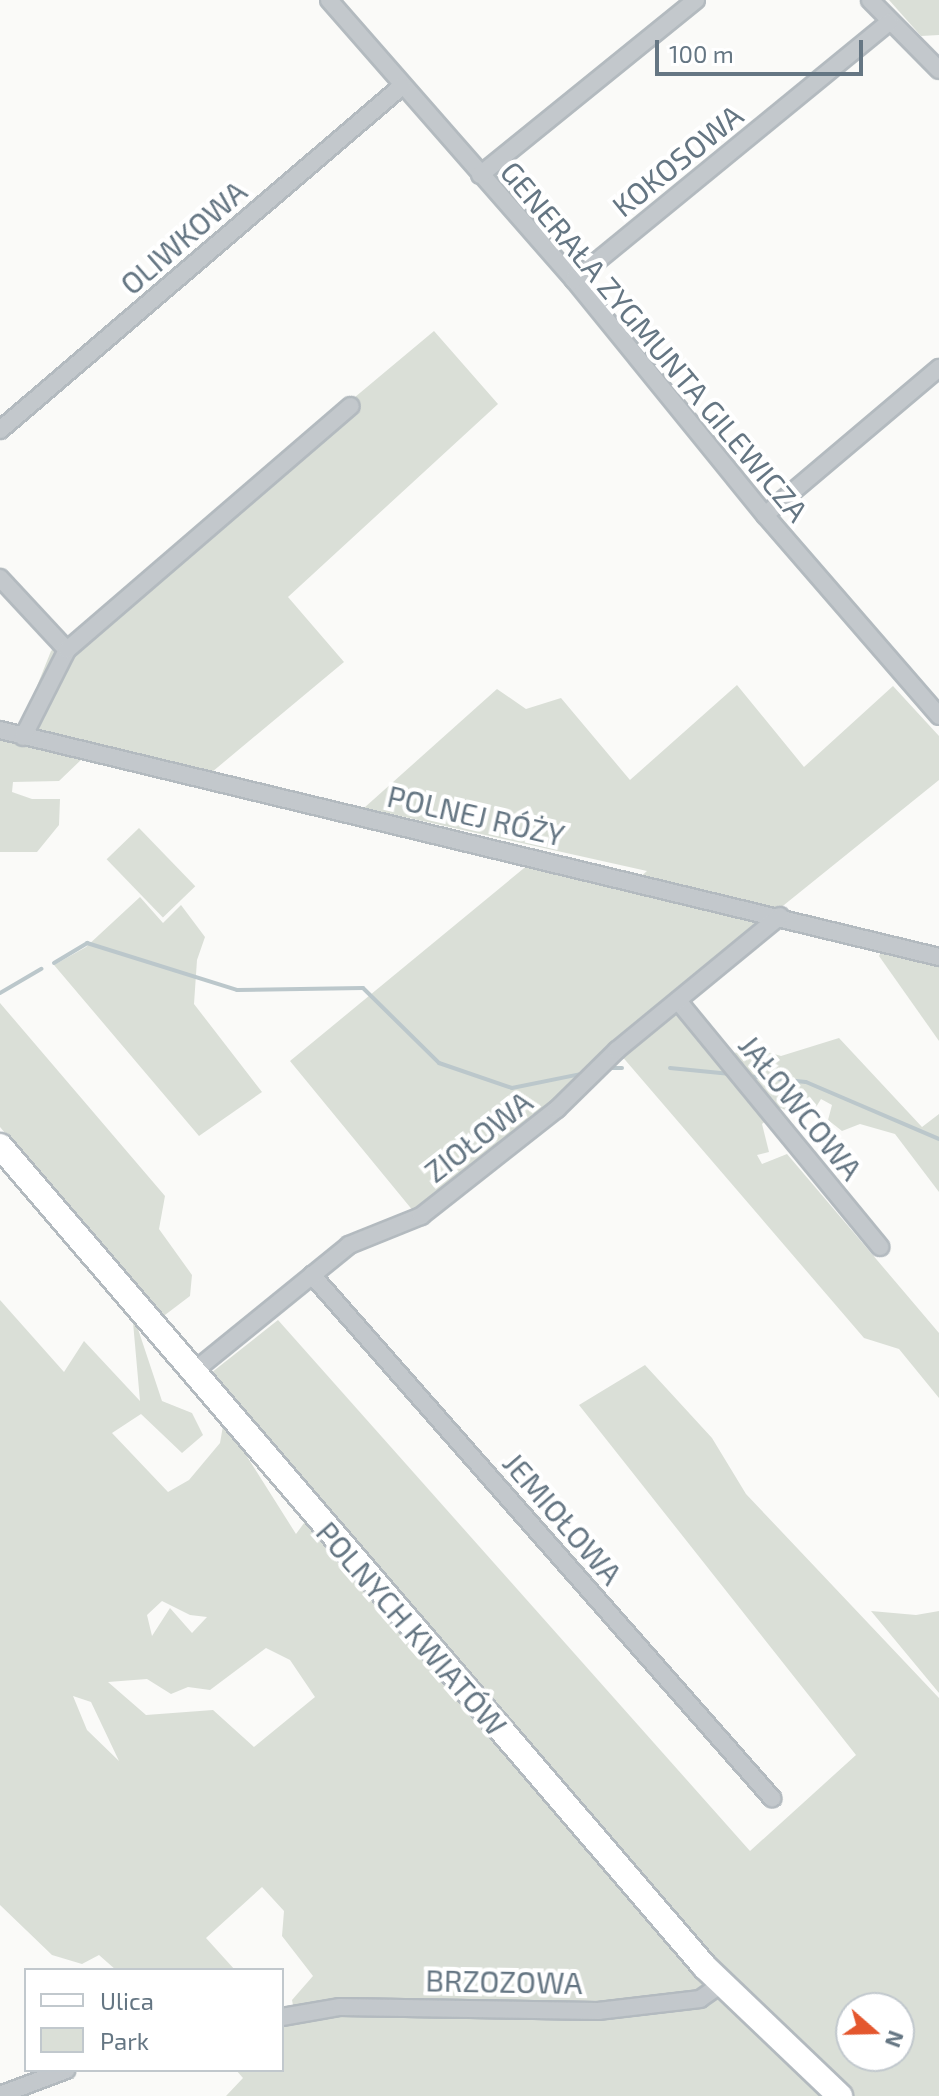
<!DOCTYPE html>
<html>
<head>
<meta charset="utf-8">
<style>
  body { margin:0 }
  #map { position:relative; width:939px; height:2096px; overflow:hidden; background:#fafaf8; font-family:"Exo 2",sans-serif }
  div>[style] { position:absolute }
  .green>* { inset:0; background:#dadfd7; transform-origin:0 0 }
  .stream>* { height:4px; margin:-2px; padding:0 2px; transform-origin:2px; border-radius:2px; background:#bbc7cb }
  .roads { filter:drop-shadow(2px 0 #b3babf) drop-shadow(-2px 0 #b3babf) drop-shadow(0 2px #b3babf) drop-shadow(0 -2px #b3babf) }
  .street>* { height:16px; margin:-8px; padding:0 8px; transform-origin:8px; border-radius:8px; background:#c3c8cc }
  .secondary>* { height:24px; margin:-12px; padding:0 12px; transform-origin:12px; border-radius:12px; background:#fff }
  span { translate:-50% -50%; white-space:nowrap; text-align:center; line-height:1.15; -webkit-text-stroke:8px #fff; paint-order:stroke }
  .street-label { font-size:30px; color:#657683 }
  .legend { position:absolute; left:24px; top:1968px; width:260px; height:104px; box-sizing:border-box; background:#fff; border:2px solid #c1c8cd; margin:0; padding:10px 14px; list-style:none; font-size:24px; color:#657683 }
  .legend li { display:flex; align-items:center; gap:16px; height:40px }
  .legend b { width:40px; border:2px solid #c1c8cd }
  .north { position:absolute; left:835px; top:1992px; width:80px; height:80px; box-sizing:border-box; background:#fff; border:2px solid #c1c8cd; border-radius:50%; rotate:110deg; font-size:22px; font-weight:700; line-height:32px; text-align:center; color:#657683 }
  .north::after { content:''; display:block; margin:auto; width:28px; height:36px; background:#e4572e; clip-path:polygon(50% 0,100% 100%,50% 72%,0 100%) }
  .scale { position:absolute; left:655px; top:40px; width:208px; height:36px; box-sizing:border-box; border:4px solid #657683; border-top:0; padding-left:10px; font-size:24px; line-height:28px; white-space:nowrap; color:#657683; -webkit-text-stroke:6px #fff; paint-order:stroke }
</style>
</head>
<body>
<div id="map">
  <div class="green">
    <i style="clip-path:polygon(889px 0,939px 0,939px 35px,921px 36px)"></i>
    <i style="clip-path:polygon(434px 331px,498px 404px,288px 597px,344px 662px,212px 772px,38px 731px,25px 716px,51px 651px)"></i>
    <i style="clip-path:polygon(737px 685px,804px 767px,893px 686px,939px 736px,939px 780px,613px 1043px,556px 1102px,414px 1212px,290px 1061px,529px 864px,629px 887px,647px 871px,364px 808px,497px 689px,526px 709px,561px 698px,630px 780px)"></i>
    <i style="clip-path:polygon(0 738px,83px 758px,59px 781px,13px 782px,12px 792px,32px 799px,60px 799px,59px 825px,37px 852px,0 852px)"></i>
    <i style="left:139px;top:828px;width:81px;height:45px;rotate:46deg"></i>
    <i style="clip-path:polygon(140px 897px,163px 923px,181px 905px,205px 937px,197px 960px,194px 1004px,262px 1092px,199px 1136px,54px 965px,86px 947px)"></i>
    <i style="clip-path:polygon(883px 948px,939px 964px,939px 1041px,879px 956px)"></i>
    <i style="clip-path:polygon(0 1003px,165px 1196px,159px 1229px,192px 1275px,190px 1296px,161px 1318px,0 1127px)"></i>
    <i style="clip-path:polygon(678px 1011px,712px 1054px,764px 1051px,781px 1056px,839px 1038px,922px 1127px,939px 1114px,939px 1192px,895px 1134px,860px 1124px,842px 1131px,828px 1120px,832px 1105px,821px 1099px,813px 1112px,801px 1117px,781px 1108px,762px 1124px,769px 1152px,757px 1155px,762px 1164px,787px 1154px,939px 1333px,939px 1398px,899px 1349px,864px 1338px,620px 1054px)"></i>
    <i style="clip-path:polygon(evenodd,0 1300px,64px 1372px,84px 1341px,140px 1401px,132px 1311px,162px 1401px,192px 1413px,203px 1435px,182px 1453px,141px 1414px,112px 1433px,168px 1492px,189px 1480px,220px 1443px,224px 1420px,296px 1534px,318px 1504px,211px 1373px,278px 1320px,750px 1851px,856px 1755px,579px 1405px,645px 1365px,712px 1438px,746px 1494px,939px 1698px,939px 2096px,226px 2096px,243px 2078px,236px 2070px,282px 2070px,282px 2026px,296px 2022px,292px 2000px,313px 1976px,282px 1936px,284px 1911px,262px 1887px,206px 1938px,235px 1970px,116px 1970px,99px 1955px,82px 1964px,52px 1955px,0 1905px,0 1300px,162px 1601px,190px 1615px,207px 1617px,192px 1633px,170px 1608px,152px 1636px,147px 1615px,162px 1601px,0 1300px,266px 1648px,290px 1660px,315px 1697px,254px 1747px,213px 1710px,146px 1715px,108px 1682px,147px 1679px,171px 1694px,188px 1687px,210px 1690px,266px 1648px,0 1300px,73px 1696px,91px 1702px,119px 1761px,87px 1730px,73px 1696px,0 1300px,851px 2008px,899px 2008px,899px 2056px,851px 2056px,851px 2008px)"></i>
    <i style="clip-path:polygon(871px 1611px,916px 1615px,939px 1611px,939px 1693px)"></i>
  </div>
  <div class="stream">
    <i style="left:54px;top:963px;width:39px;rotate:-31deg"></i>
    <i style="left:87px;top:943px;width:157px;rotate:17.4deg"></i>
    <i style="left:237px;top:990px;width:126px;rotate:-0.9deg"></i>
    <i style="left:363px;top:988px;width:107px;rotate:44.6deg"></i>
    <i style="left:439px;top:1063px;width:77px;rotate:18.9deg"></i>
    <i style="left:512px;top:1088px;width:76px;rotate:-11.5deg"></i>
    <i style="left:0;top:993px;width:48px;rotate:-30.3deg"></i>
    <i style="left:611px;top:1068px;width:11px"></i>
    <i style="left:670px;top:1068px;width:61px;rotate:5.6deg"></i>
    <i style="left:747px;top:1076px;width:59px;rotate:5.8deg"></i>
    <i style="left:806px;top:1082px;width:145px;rotate:23.2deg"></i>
  </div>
  <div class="roads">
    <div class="street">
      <i style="left:329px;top:0;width:372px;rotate:48.8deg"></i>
      <i style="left:574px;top:280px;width:303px;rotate:50.9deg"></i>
      <i style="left:765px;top:515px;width:266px;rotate:49.1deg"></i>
      <i style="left:870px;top:0;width:98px;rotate:45.4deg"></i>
      <i style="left:480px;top:175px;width:278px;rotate:-39deg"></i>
      <i style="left:574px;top:280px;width:407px;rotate:-39.3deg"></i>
      <i style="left:0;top:430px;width:529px;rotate:-40.55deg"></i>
      <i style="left:765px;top:515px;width:228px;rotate:-40.2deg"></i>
      <i style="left:0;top:578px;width:98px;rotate:47.1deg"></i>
      <i style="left:0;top:730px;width:966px;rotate:13.59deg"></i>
      <i style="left:23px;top:737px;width:97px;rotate:-63.2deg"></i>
      <i style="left:67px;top:650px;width:374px;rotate:-40.7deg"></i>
      <i style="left:679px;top:1002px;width:317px;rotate:50.6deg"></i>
      <i style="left:312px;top:1275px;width:697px;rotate:48.67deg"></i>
      <i style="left:193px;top:1372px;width:201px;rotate:-39.1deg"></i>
      <i style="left:349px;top:1245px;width:78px;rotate:-21.9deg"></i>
      <i style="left:421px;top:1216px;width:173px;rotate:-38.2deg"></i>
      <i style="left:557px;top:1109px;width:84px;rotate:-44.5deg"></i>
      <i style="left:617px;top:1050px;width:211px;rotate:-39.4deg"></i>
      <i style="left:282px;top:2017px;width:59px;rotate:-9.8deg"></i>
      <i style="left:340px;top:2007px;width:258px;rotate:0.9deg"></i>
      <i style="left:598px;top:2011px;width:103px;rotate:-6.7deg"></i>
      <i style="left:700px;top:1999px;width:24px;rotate:-35deg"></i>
      <i style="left:0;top:2095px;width:71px;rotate:-20.7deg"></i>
    </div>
    <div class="secondary">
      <i style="left:0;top:1146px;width:1082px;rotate:49.35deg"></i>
      <i style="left:705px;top:1967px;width:187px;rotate:43.7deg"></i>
    </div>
  </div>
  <div class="street-label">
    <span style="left:677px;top:160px;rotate:-39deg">KOKOSOWA</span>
    <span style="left:183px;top:237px;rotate:-41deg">OLIWKOWA</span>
    <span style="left:655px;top:341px;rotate:50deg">GENERAŁA ZYGMUNTA GILEWICZA</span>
    <span style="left:476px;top:815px;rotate:13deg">POLNEJ RÓŻY</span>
    <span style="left:801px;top:1107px;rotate:51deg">JAŁOWCOWA</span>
    <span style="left:478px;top:1136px;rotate:-38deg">ZIOŁOWA</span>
    <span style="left:563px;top:1518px;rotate:49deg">JEMIOŁOWA</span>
    <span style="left:412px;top:1628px;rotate:49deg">POLNYCH KWIATÓW</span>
    <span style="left:504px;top:1981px;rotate:1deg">BRZOZOWA</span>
  </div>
  <ul class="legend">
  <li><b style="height:10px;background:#fff"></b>Ulica</li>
  <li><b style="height:22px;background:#dadfd7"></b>Park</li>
  </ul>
  <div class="north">N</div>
  <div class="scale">100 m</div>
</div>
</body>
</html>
